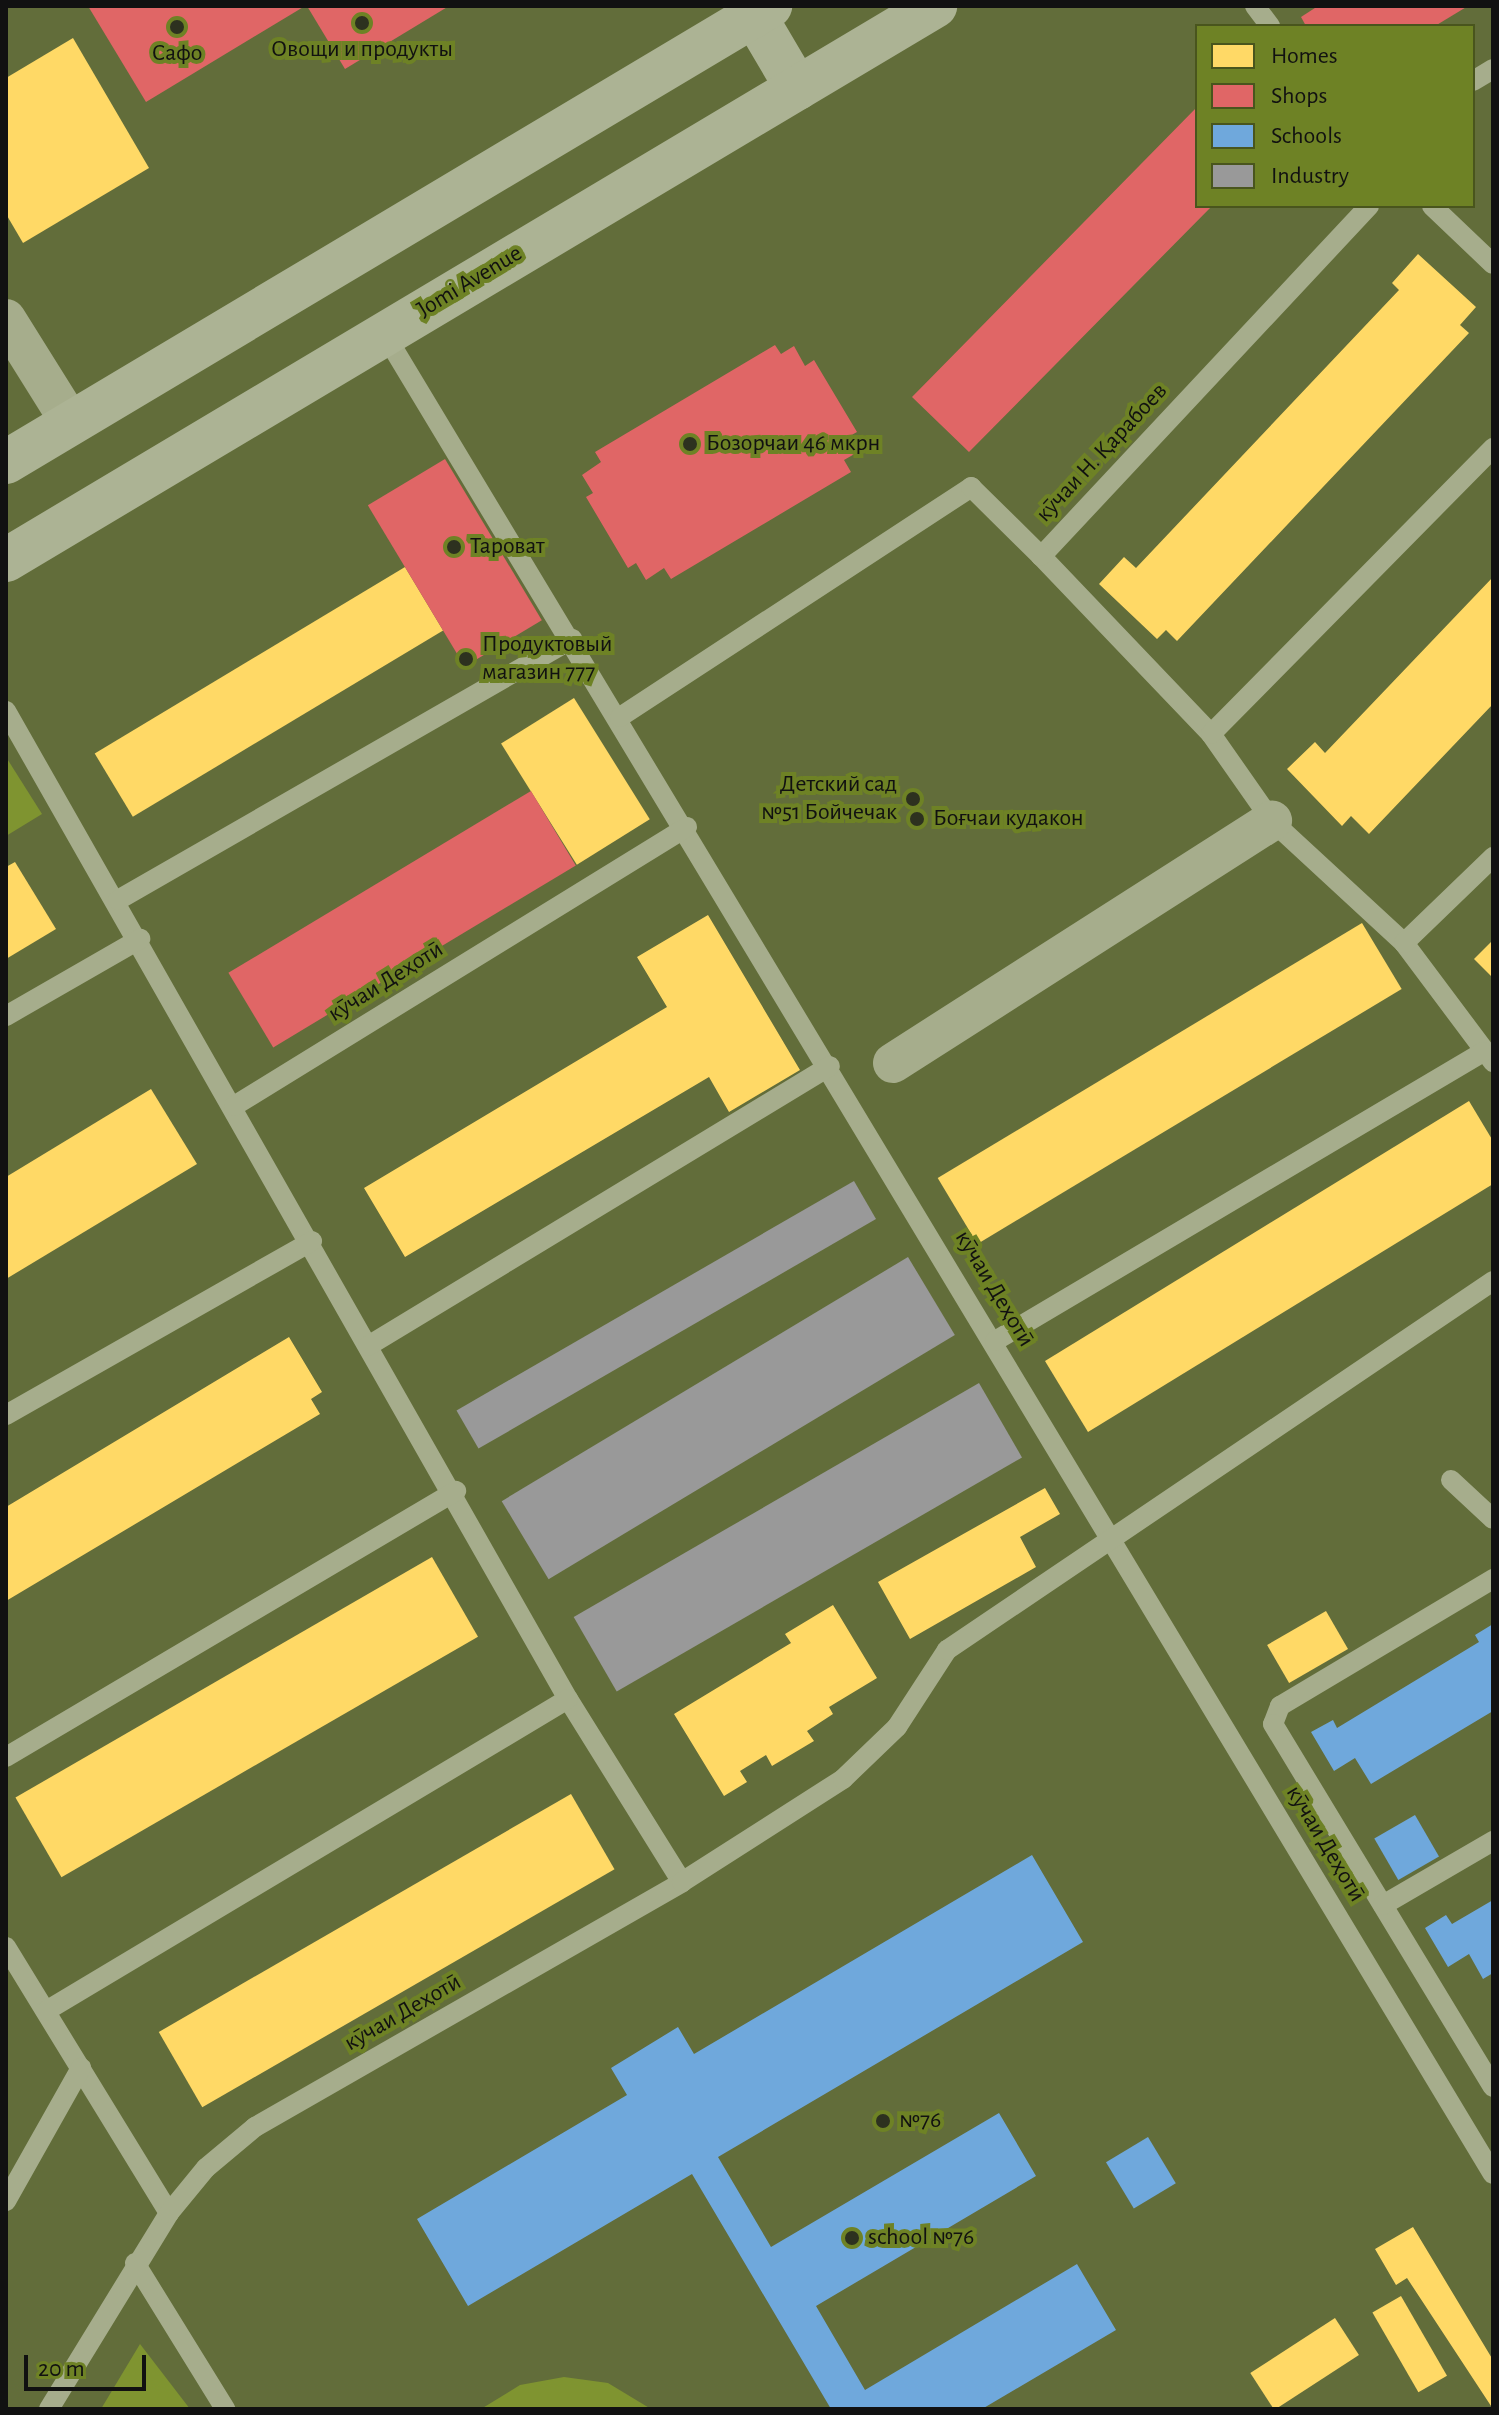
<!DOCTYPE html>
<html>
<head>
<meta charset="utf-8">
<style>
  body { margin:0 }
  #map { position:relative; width:1499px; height:2415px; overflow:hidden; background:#626d3a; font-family:"Alegreya Sans",sans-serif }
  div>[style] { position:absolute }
  .green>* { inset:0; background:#7f9430 }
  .homes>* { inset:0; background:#ffd966; transform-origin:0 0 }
  .shops>* { inset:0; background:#e06666; transform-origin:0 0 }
  .schools>* { inset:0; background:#6fa8dc; transform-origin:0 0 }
  .industry>* { inset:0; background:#999; transform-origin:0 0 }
  .service>* { height:20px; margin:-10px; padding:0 10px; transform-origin:10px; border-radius:10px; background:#a6ad8c }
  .minor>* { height:40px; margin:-20px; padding:0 20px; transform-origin:20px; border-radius:20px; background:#a6ad8c }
  .secondary>* { height:44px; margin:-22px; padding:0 22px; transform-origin:22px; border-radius:22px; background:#acb394 }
  .dots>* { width:22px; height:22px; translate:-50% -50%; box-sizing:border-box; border:4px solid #6e8225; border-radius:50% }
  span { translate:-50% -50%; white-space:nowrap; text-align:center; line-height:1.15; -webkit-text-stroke:8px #6e8225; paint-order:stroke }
  .poi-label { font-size:24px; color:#111 }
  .left { translate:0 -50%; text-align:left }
  .right { translate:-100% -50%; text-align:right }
  .street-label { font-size:24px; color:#111 }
  .frame { position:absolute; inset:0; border:8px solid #111; pointer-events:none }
  .legend { position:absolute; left:1195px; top:24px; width:280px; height:184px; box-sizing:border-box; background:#6e8225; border:2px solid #49551d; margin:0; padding:10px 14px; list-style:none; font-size:24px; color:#111 }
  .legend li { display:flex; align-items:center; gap:16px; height:40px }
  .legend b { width:40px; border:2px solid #49551d }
  .scale { position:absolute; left:24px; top:2355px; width:122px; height:36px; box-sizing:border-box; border:4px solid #111; border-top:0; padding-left:10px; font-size:24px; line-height:28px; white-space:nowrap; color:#111; -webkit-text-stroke:6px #6e8225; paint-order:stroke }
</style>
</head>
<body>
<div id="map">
  <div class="green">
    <i style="clip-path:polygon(6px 757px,42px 814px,6px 836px)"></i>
    <i style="clip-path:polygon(140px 2344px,190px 2409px,101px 2409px)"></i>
    <i style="clip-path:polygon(564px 2377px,608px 2383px,651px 2409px,481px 2409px,520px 2385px)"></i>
  </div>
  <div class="homes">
    <i style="clip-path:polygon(73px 38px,149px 168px,23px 243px,6px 214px,6px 78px)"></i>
    <i style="clip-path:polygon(1418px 254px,1476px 307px,1460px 325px,1469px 333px,1177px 641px,1166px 630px,1157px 639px,1099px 584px,1124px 557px,1136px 568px,1399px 290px,1392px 283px)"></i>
    <i style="left:405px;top:567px;width:74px;height:362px;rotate:59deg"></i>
    <i style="clip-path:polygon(1493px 577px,1493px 704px,1369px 834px,1351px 816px,1342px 826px,1287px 769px,1315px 742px,1325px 753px)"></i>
    <i style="left:574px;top:698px;width:143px;height:86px;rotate:58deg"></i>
    <i style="clip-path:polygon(15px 862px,56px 929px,6px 959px,6px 867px)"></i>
    <i style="clip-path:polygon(708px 915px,800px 1070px,729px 1112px,709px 1077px,405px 1257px,364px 1188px,667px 1007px,637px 957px)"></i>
    <i style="left:1362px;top:923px;width:77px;height:495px;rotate:59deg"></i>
    <i style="clip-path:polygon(1493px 940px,1493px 978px,1474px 959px)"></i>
    <i style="clip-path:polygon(151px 1089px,197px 1164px,6px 1279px,6px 1177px)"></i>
    <i style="clip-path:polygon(1469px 1101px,1493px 1141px,1493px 1184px,1088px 1432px,1045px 1361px)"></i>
    <i style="clip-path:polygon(289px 1337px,322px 1392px,311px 1399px,320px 1414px,6px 1601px,6px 1507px)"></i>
    <i style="clip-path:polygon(1045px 1488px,1060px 1514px,1020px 1537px,1036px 1567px,910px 1639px,878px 1582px)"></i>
    <i style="left:432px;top:1557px;width:92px;height:481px;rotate:60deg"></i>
    <i style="clip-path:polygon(833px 1605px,877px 1678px,829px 1707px,833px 1714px,807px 1731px,814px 1741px,772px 1766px,766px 1755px,740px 1771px,747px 1782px,724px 1796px,674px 1714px,791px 1643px,785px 1634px)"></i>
    <i style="left:1326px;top:1611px;width:44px;height:68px;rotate:60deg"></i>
    <i style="left:571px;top:1794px;width:87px;height:476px;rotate:60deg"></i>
    <i style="clip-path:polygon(1413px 2227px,1493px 2360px,1493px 2409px,1407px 2278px,1396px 2285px,1375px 2249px)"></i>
    <i style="left:1401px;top:2296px;width:92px;height:33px;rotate:60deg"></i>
    <i style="left:1335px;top:2318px;width:44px;height:101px;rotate:57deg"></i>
  </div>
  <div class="shops">
    <i style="clip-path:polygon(88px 6px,305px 6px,146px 102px)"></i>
    <i style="clip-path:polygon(307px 6px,449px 6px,345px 69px)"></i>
    <i style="clip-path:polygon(1318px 6px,1468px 6px,1435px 26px,1306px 26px,1301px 17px)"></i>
    <i style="clip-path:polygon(1197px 107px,1197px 206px,1212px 206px,969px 452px,912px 397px)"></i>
    <i style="clip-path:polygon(775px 345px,781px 354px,794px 346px,805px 366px,814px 360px,857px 432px,848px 437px,858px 452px,844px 460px,851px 472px,671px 579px,664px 568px,646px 580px,636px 563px,628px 568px,586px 497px,593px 493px,582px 475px,601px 462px,595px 452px)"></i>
    <i style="left:445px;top:459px;width:188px;height:90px;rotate:59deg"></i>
    <i style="left:531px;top:791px;width:87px;height:353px;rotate:59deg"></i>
  </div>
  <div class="schools">
    <i style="clip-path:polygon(1493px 1624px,1493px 1711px,1371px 1784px,1355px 1758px,1334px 1771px,1311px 1732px,1333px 1720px,1337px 1728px,1479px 1642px,1475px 1635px)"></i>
    <i style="left:1415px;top:1815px;width:48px;height:47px;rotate:60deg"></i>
    <i style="clip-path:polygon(1032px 1855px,1083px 1942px,718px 2157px,771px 2247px,999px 2113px,1036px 2176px,816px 2306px,865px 2390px,1077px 2264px,1116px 2330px,982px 2409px,831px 2409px,692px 2174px,468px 2306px,417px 2219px,627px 2095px,611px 2068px,678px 2027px,694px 2054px)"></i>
    <i style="clip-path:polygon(1493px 1900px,1493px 1973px,1483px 1979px,1469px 1954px,1448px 1967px,1425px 1928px,1446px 1915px,1452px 1924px)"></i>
    <i style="left:1148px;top:2137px;width:54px;height:49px;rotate:59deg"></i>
  </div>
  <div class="industry">
    <i style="left:854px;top:1181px;width:44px;height:459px;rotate:60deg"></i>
    <i style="left:908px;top:1257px;width:91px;height:474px;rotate:59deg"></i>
    <i style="left:979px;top:1383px;width:86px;height:468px;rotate:60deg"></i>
  </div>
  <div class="service">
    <i style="left:1255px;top:6px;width:25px;rotate:53deg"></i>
    <i style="left:1473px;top:81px;width:23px;rotate:-31deg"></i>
    <i style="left:1369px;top:206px;width:480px;rotate:133.1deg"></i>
    <i style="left:1041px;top:556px;width:246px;rotate:46.3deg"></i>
    <i style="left:1211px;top:734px;width:106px;rotate:55deg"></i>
    <i style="left:1272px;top:821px;width:180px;rotate:42.7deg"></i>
    <i style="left:1404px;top:943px;width:149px;rotate:53.2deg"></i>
    <i style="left:1432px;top:206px;width:84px;rotate:43.6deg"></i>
    <i style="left:384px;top:333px;width:2149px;rotate:58.94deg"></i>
    <i style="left:6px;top:711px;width:1137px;rotate:60.37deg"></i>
    <i style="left:568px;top:1699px;width:216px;rotate:58.1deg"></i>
    <i style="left:620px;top:717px;width:420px;rotate:-33.2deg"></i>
    <i style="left:971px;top:487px;width:98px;rotate:44.6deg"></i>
    <i style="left:1211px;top:734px;width:402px;rotate:-45.4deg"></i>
    <i style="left:118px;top:900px;width:524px;rotate:-29.89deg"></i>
    <i style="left:1404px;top:943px;width:124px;rotate:-44deg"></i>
    <i style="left:6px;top:1016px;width:155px;rotate:-29.9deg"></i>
    <i style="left:234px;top:1106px;width:532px;rotate:-31.63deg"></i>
    <i style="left:995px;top:1341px;width:567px;rotate:-30.63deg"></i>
    <i style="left:368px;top:1346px;width:540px;rotate:-31.22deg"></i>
    <i style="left:6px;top:1415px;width:352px;rotate:-29.6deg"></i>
    <i style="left:1451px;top:1480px;width:57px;rotate:42.9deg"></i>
    <i style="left:1493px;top:1579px;width:248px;rotate:149.2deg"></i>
    <i style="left:1280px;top:1706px;width:19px;rotate:111deg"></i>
    <i style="left:1273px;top:1724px;width:424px;rotate:58.8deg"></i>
    <i style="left:6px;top:1757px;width:523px;rotate:-30.59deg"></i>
    <i style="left:1383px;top:1905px;width:127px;rotate:-30.2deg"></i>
    <i style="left:6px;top:1947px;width:312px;rotate:58.5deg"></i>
    <i style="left:46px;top:2011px;width:608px;rotate:-30.87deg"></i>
    <i style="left:6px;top:2201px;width:153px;rotate:-60.6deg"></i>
    <i style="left:135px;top:2263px;width:172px;rotate:58.3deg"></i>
    <i style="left:49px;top:2409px;width:230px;rotate:-58.5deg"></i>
    <i style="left:169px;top:2213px;width:58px;rotate:-50.6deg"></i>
    <i style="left:206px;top:2168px;width:64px;rotate:-39.9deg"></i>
    <i style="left:255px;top:2127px;width:492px;rotate:-29.8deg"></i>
    <i style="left:682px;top:1882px;width:191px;rotate:-32.6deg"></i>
    <i style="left:843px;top:1779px;width:75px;rotate:-43.9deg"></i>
    <i style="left:897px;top:1727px;width:92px;rotate:-57deg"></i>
    <i style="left:947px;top:1650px;width:659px;rotate:-34.05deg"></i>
  </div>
  <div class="minor">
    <i style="left:6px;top:319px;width:123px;rotate:58deg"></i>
    <i style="left:893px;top:1063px;width:450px;rotate:-32.6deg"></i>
  </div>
  <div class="secondary">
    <i style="left:754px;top:15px;width:85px;rotate:59.5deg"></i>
    <i style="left:6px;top:462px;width:890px;rotate:-30.83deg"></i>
    <i style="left:6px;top:560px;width:1082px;rotate:-30.81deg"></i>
  </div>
  <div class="dots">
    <i style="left:362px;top:23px;background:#2d311f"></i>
    <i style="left:177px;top:27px;background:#2d311f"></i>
    <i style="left:690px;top:444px;background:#2d311f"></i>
    <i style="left:454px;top:547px;background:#2d311f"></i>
    <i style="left:466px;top:659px;background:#2d311f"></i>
    <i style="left:913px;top:799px;background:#2d311f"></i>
    <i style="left:917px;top:819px;background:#2d311f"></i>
    <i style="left:883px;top:2121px;background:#2d311f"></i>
    <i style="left:852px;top:2238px;background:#2d311f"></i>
  </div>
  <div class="poi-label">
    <span style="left:362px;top:50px">Овощи и продукты</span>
    <span style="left:177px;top:54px">Сафо</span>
    <span class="left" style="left:706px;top:444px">Бозорчаи 46 мкрн</span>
    <span class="left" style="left:470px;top:547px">Тароват</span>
    <span class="left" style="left:482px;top:659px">Продуктовый<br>магазин 777</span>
    <span class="right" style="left:897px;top:799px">Детский сад<br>№51 Бойчечак</span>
    <span class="left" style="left:933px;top:819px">Боғчаи кудакон</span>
    <span class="left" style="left:899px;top:2121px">№76</span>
    <span class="left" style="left:868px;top:2238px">school №76</span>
  </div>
  <div class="street-label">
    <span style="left:470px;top:282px;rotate:-31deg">Jomi Avenue</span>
    <span style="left:1102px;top:453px;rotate:-47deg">кӯчаи Н. Қарабоев</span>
    <span style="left:386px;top:982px;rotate:-32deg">кӯчаи Деҳотӣ</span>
    <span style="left:994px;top:1289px;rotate:59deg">кӯчаи Деҳотӣ</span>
    <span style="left:1325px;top:1844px;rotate:59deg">кӯчаи Деҳотӣ</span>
    <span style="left:403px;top:2013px;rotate:-30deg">кӯчаи Деҳотӣ</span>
  </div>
  <div class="frame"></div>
  <ul class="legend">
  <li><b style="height:22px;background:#ffd966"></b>Homes</li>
  <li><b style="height:22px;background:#e06666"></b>Shops</li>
  <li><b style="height:22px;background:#6fa8dc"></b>Schools</li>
  <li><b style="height:22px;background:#999"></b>Industry</li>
  </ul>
  <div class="scale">20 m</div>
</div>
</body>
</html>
